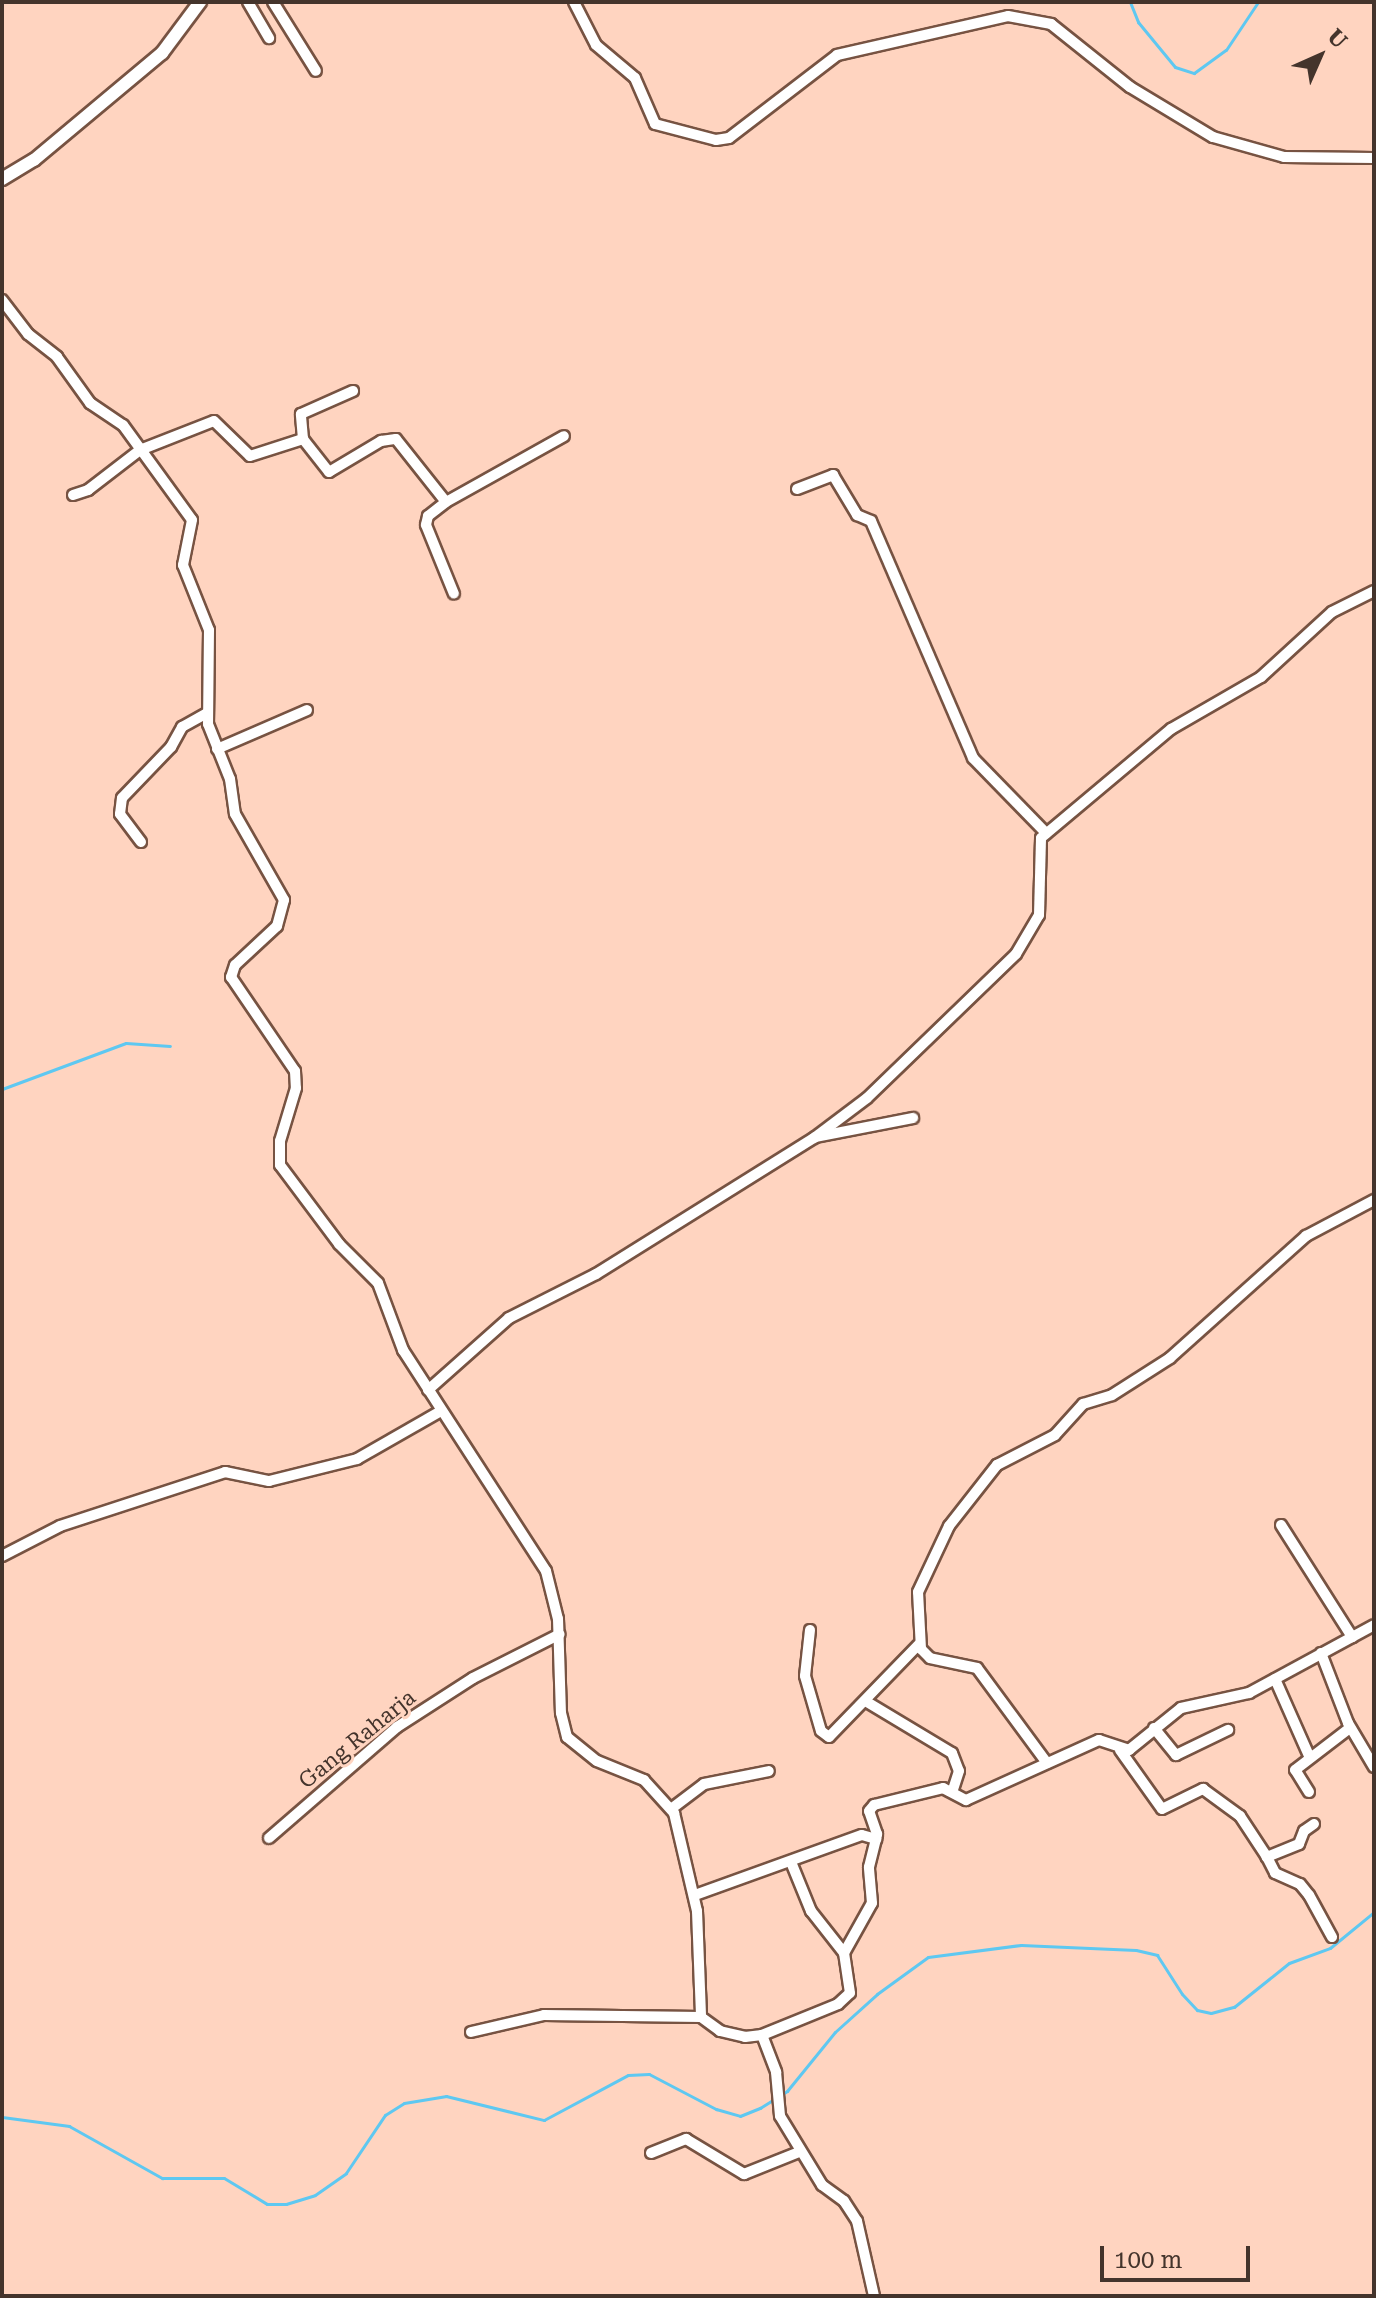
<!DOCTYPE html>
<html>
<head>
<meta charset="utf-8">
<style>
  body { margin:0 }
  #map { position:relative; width:1376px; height:2298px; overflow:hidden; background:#ffd4c0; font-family:"Roboto Serif",serif }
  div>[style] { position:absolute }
  .stream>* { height:3px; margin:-1.5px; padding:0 1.5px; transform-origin:1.5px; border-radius:1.5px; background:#5ec8f1 }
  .roads { filter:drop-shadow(2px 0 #775342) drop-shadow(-2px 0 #775342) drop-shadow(0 2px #775342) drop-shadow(0 -2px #775342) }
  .minor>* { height:10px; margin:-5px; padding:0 5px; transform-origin:5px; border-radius:5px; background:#fff }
  .tertiary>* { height:12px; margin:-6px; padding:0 6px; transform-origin:6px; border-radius:6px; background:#fff }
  span { translate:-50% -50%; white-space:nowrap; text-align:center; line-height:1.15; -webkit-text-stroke:6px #ffd4c0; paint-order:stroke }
  .street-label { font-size:22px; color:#44342c }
  .frame { position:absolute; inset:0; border:4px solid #44342c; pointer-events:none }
  .north { position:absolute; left:1280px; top:16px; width:80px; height:80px; -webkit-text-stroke:6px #ffd4c0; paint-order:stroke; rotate:45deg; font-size:22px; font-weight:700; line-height:32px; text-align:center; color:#44342c }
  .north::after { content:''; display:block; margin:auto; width:28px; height:36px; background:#44342c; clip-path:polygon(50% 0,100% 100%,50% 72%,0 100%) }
  .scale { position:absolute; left:1100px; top:2246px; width:150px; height:36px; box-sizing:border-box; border:4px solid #44342c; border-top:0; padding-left:10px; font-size:24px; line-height:28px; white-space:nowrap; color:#44342c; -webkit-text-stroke:6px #ffd4c0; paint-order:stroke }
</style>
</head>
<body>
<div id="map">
  <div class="stream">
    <i style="left:1130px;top:2px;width:22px;rotate:68deg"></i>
    <i style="left:1138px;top:22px;width:58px;rotate:50.6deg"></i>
    <i style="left:1175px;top:67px;width:20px;rotate:18deg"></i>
    <i style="left:1194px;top:73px;width:39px;rotate:-36deg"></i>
    <i style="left:1226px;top:50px;width:58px;rotate:-56.3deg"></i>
    <i style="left:2px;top:1089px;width:132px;rotate:-20.4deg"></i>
    <i style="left:126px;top:1043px;width:44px;rotate:3.9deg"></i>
    <i style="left:2px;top:2117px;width:68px;rotate:7.7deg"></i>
    <i style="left:69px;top:2126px;width:107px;rotate:29.2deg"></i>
    <i style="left:162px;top:2178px;width:62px"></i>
    <i style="left:224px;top:2178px;width:50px;rotate:31.2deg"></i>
    <i style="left:267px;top:2204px;width:19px"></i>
    <i style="left:286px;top:2204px;width:30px;rotate:-17deg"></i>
    <i style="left:315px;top:2195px;width:38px;rotate:-35deg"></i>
    <i style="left:346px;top:2173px;width:70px;rotate:-56.1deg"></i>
    <i style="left:385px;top:2115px;width:22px;rotate:-32deg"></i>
    <i style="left:404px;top:2103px;width:43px;rotate:-9.5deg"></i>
    <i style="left:446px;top:2096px;width:101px;rotate:13.8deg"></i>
    <i style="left:544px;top:2120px;width:95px;rotate:-28.2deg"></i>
    <i style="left:628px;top:2075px;width:21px;rotate:-3deg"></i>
    <i style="left:649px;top:2074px;width:76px;rotate:27.6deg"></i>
    <i style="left:716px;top:2109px;width:25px;rotate:16deg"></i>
    <i style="left:740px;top:2116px;width:22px;rotate:-22deg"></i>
    <i style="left:760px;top:2108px;width:32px;rotate:-32deg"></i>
    <i style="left:787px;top:2091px;width:76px;rotate:-50.9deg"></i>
    <i style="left:835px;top:2032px;width:57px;rotate:-42.1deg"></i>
    <i style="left:877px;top:1994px;width:63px;rotate:-36deg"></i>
    <i style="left:928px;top:1957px;width:94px;rotate:-7.4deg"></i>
    <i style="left:1021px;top:1945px;width:115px;rotate:2.5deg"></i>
    <i style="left:1136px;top:1950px;width:22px;rotate:13deg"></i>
    <i style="left:1157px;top:1955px;width:46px;rotate:57.3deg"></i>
    <i style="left:1182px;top:1994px;width:22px;rotate:47deg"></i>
    <i style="left:1197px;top:2010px;width:14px;rotate:12deg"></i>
    <i style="left:1211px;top:2013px;width:24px;rotate:-15deg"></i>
    <i style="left:1234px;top:2007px;width:70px;rotate:-38.7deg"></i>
    <i style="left:1289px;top:1963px;width:44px;rotate:-20.1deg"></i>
    <i style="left:1330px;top:1948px;width:57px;rotate:-39.3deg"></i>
  </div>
  <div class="roads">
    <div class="minor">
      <i style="left:248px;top:2px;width:42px;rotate:59.7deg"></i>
      <i style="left:273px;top:2px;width:81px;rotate:58.1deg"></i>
      <i style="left:574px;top:2px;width:48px;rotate:62.9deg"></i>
      <i style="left:596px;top:45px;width:51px;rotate:40.2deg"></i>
      <i style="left:635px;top:78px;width:50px;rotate:66.5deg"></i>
      <i style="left:655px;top:124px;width:63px;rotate:14.7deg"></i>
      <i style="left:716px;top:140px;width:13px;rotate:-9deg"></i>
      <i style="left:729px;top:138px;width:136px;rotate:-37.5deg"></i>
      <i style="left:837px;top:55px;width:175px;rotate:-12.8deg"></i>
      <i style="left:1008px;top:16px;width:44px;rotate:10.5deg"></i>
      <i style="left:1051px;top:24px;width:101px;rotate:38.6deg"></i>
      <i style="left:1130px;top:87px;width:97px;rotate:31.1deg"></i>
      <i style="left:1213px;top:137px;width:74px;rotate:15.7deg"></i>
      <i style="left:1284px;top:157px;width:90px;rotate:0.6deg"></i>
      <i style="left:2px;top:300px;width:43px;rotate:52.6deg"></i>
      <i style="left:28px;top:334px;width:37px;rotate:38deg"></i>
      <i style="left:57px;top:357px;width:57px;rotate:54.3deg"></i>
      <i style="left:90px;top:403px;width:40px;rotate:34deg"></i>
      <i style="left:123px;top:425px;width:117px;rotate:54deg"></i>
      <i style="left:192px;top:520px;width:46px;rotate:101.3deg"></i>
      <i style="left:183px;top:565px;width:70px;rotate:68.2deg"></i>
      <i style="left:209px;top:630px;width:94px;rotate:90.6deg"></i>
      <i style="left:208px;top:724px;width:59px;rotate:68.2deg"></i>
      <i style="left:230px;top:779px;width:35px;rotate:82deg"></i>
      <i style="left:235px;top:814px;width:99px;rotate:60.3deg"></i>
      <i style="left:284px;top:900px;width:27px;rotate:105deg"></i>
      <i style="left:277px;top:926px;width:57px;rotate:137.1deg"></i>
      <i style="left:235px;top:965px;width:13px;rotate:108deg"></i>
      <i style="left:231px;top:977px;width:114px;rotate:55.8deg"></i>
      <i style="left:295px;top:1071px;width:17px;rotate:87deg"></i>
      <i style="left:296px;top:1088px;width:55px;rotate:106.8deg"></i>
      <i style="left:280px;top:1141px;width:24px;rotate:90deg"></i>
      <i style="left:280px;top:1165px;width:99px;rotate:53.2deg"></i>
      <i style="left:339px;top:1244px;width:55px;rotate:45deg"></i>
      <i style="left:378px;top:1283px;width:72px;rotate:69.5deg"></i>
      <i style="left:403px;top:1350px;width:263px;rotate:57.1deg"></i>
      <i style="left:546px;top:1571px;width:49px;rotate:76deg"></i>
      <i style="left:558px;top:1619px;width:94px;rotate:88.2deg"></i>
      <i style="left:561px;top:1713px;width:25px;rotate:76deg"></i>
      <i style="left:567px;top:1737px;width:38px;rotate:39deg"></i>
      <i style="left:597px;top:1761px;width:51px;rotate:22deg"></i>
      <i style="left:644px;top:1780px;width:45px;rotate:47.7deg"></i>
      <i style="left:674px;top:1813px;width:101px;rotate:76.8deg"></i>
      <i style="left:697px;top:1911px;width:106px;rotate:87.8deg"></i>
      <i style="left:701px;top:2017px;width:24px;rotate:36deg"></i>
      <i style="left:720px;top:2031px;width:26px;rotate:13deg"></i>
      <i style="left:745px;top:2037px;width:17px;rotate:-7deg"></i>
      <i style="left:762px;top:2035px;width:40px;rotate:69deg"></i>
      <i style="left:776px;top:2072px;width:44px;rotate:84.8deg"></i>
      <i style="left:780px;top:2116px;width:81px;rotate:58.7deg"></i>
      <i style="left:822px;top:2185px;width:27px;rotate:36deg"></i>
      <i style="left:844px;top:2201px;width:24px;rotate:57deg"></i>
      <i style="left:857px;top:2221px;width:77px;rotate:77.2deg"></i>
      <i style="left:303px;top:439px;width:25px;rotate:-95deg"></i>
      <i style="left:301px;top:414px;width:57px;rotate:-23.9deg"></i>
      <i style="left:797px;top:489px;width:39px;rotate:-21deg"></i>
      <i style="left:833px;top:475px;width:47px;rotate:59deg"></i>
      <i style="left:857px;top:515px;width:15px;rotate:23deg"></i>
      <i style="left:871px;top:521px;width:258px;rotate:66.7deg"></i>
      <i style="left:973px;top:758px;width:105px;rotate:45.8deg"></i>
      <i style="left:73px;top:495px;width:16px;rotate:-18deg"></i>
      <i style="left:88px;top:490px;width:66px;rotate:-37.6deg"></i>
      <i style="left:140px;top:450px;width:79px;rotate:-21.4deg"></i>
      <i style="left:214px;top:421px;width:50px;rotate:44.2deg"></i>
      <i style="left:250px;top:456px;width:56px;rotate:-17.8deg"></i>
      <i style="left:303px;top:439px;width:42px;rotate:51.8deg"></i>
      <i style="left:329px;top:472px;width:61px;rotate:-30.8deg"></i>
      <i style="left:381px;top:441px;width:15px;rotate:-8deg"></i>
      <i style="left:396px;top:439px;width:80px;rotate:51.6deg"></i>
      <i style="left:446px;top:502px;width:135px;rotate:-29.2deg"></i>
      <i style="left:446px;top:502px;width:23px;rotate:142deg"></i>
      <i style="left:428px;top:516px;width:9px;rotate:103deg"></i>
      <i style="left:426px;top:525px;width:74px;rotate:67.9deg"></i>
      <i style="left:217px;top:749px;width:98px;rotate:-23.4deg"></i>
      <i style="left:141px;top:842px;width:35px;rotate:-127deg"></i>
      <i style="left:120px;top:814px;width:16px;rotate:-83deg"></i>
      <i style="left:122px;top:798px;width:71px;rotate:-46.1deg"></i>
      <i style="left:171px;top:747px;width:23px;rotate:-61deg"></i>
      <i style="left:182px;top:727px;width:29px;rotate:-29deg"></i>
      <i style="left:816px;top:1137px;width:99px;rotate:-11.1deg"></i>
      <i style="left:428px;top:1390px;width:108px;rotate:-41.6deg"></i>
      <i style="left:509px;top:1318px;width:97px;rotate:-26.8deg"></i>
      <i style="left:596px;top:1274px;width:257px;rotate:-32deg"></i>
      <i style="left:814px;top:1138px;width:66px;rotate:-37deg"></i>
      <i style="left:867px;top:1098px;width:207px;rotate:-44deg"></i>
      <i style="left:1016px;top:954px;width:45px;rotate:-59.5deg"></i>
      <i style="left:1039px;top:915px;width:77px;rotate:-88.5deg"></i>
      <i style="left:1041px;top:838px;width:170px;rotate:-40deg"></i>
      <i style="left:1171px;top:729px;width:104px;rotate:-30deg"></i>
      <i style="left:1261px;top:677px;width:96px;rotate:-42.5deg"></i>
      <i style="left:1332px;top:612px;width:47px;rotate:-26.6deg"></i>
      <i style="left:1281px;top:1525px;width:133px;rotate:57.6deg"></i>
      <i style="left:2px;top:1556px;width:65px;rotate:-27.3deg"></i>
      <i style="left:60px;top:1526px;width:174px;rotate:-18.1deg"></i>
      <i style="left:225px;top:1472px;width:45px;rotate:11.6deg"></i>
      <i style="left:269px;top:1481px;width:91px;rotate:-14deg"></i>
      <i style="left:357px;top:1459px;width:95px;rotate:-29.8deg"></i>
      <i style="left:810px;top:1630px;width:46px;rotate:96.2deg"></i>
      <i style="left:805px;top:1676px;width:57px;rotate:73.8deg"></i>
      <i style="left:821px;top:1731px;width:10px;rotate:37deg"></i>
      <i style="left:829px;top:1737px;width:129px;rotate:-45.9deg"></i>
      <i style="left:1321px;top:1653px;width:75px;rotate:68.9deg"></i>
      <i style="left:1348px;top:1723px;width:51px;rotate:59.4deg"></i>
      <i style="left:1275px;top:1679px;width:86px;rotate:66.1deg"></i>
      <i style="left:867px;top:1702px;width:99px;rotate:31deg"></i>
      <i style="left:952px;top:1753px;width:19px;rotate:69deg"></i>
      <i style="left:959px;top:1771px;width:22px;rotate:108deg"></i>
      <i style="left:1154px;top:1728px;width:35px;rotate:51deg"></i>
      <i style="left:1176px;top:1755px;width:58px;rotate:-25.7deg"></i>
      <i style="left:1120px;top:1750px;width:72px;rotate:54.6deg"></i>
      <i style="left:1162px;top:1809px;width:46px;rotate:-26deg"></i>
      <i style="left:1203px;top:1789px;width:46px;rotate:36.1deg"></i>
      <i style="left:1240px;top:1816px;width:49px;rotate:56.6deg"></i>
      <i style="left:1047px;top:1763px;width:118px;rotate:-126.4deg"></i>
      <i style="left:977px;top:1668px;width:48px;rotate:-168deg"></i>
      <i style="left:930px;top:1658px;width:13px;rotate:-135deg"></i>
      <i style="left:921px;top:1649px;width:57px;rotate:-93deg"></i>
      <i style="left:918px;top:1592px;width:73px;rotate:-64.8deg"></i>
      <i style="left:949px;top:1526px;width:78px;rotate:-51.8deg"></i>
      <i style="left:997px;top:1465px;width:65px;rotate:-27.3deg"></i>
      <i style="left:1055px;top:1435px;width:42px;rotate:-47.9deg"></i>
      <i style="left:1083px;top:1404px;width:30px;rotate:-17deg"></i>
      <i style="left:1112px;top:1395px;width:69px;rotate:-32.5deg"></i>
      <i style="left:1170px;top:1358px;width:183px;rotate:-41.9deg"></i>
      <i style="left:1306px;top:1236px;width:77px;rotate:-27.9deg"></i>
      <i style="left:1309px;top:1792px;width:26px;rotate:-122deg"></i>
      <i style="left:1295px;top:1770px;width:69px;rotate:-37.4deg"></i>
      <i style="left:671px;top:1809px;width:41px;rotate:-37.1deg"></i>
      <i style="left:704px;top:1784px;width:66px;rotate:-11.3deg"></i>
      <i style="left:1314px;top:1824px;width:12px;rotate:145deg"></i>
      <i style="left:1304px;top:1831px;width:14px;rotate:111deg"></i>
      <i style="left:1299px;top:1844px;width:35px;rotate:158deg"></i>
      <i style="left:1267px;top:1857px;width:18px;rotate:63deg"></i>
      <i style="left:1275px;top:1873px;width:27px;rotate:24deg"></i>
      <i style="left:1300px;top:1884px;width:14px;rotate:51deg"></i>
      <i style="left:1309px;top:1895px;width:48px;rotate:61.3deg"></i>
      <i style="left:269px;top:1838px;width:169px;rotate:-40.9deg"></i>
      <i style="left:397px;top:1727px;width:90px;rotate:-32.8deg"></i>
      <i style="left:473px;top:1678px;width:97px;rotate:-26.8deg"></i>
      <i style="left:791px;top:1862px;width:53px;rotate:67.8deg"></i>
      <i style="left:811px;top:1911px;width:53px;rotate:51.8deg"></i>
      <i style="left:695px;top:1895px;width:177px;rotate:-19.8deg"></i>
      <i style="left:862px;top:1835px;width:15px;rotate:16deg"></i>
      <i style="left:471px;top:2032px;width:75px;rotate:-13.1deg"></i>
      <i style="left:544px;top:2015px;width:157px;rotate:0.7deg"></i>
      <i style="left:762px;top:2035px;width:82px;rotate:-22.2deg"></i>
      <i style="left:838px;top:2004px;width:16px;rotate:-43deg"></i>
      <i style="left:850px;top:1993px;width:40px;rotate:-98.5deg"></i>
      <i style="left:844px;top:1953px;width:57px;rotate:-60.8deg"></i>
      <i style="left:872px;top:1903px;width:36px;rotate:-95deg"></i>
      <i style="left:869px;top:1867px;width:34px;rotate:-76deg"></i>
      <i style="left:877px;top:1834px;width:24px;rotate:-109deg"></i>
      <i style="left:869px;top:1811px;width:8px;rotate:-50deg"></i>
      <i style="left:874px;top:1805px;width:71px;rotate:-13.8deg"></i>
      <i style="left:943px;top:1788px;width:26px;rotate:28deg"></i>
      <i style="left:966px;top:1800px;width:146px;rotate:-24.3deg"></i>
      <i style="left:1099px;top:1740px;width:32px;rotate:18deg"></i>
      <i style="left:1129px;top:1750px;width:67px;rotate:-38.9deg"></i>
      <i style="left:1181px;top:1708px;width:70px;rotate:-12.4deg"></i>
      <i style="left:1249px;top:1693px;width:142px;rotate:-28.5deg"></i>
      <i style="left:651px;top:2153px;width:38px;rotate:-22deg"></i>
      <i style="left:686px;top:2139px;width:68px;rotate:31.1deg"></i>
      <i style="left:744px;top:2174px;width:59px;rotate:-21.8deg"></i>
    </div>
    <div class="tertiary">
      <i style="left:2px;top:179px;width:37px;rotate:-31deg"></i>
      <i style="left:34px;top:160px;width:167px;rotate:-39.9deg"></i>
      <i style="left:162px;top:53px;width:64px;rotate:-53.3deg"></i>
    </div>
  </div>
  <div class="street-label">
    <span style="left:357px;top:1739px;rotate:-39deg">Gang Raharja</span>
  </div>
  <div class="frame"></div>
  <div class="north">U</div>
  <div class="scale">100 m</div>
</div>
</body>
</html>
